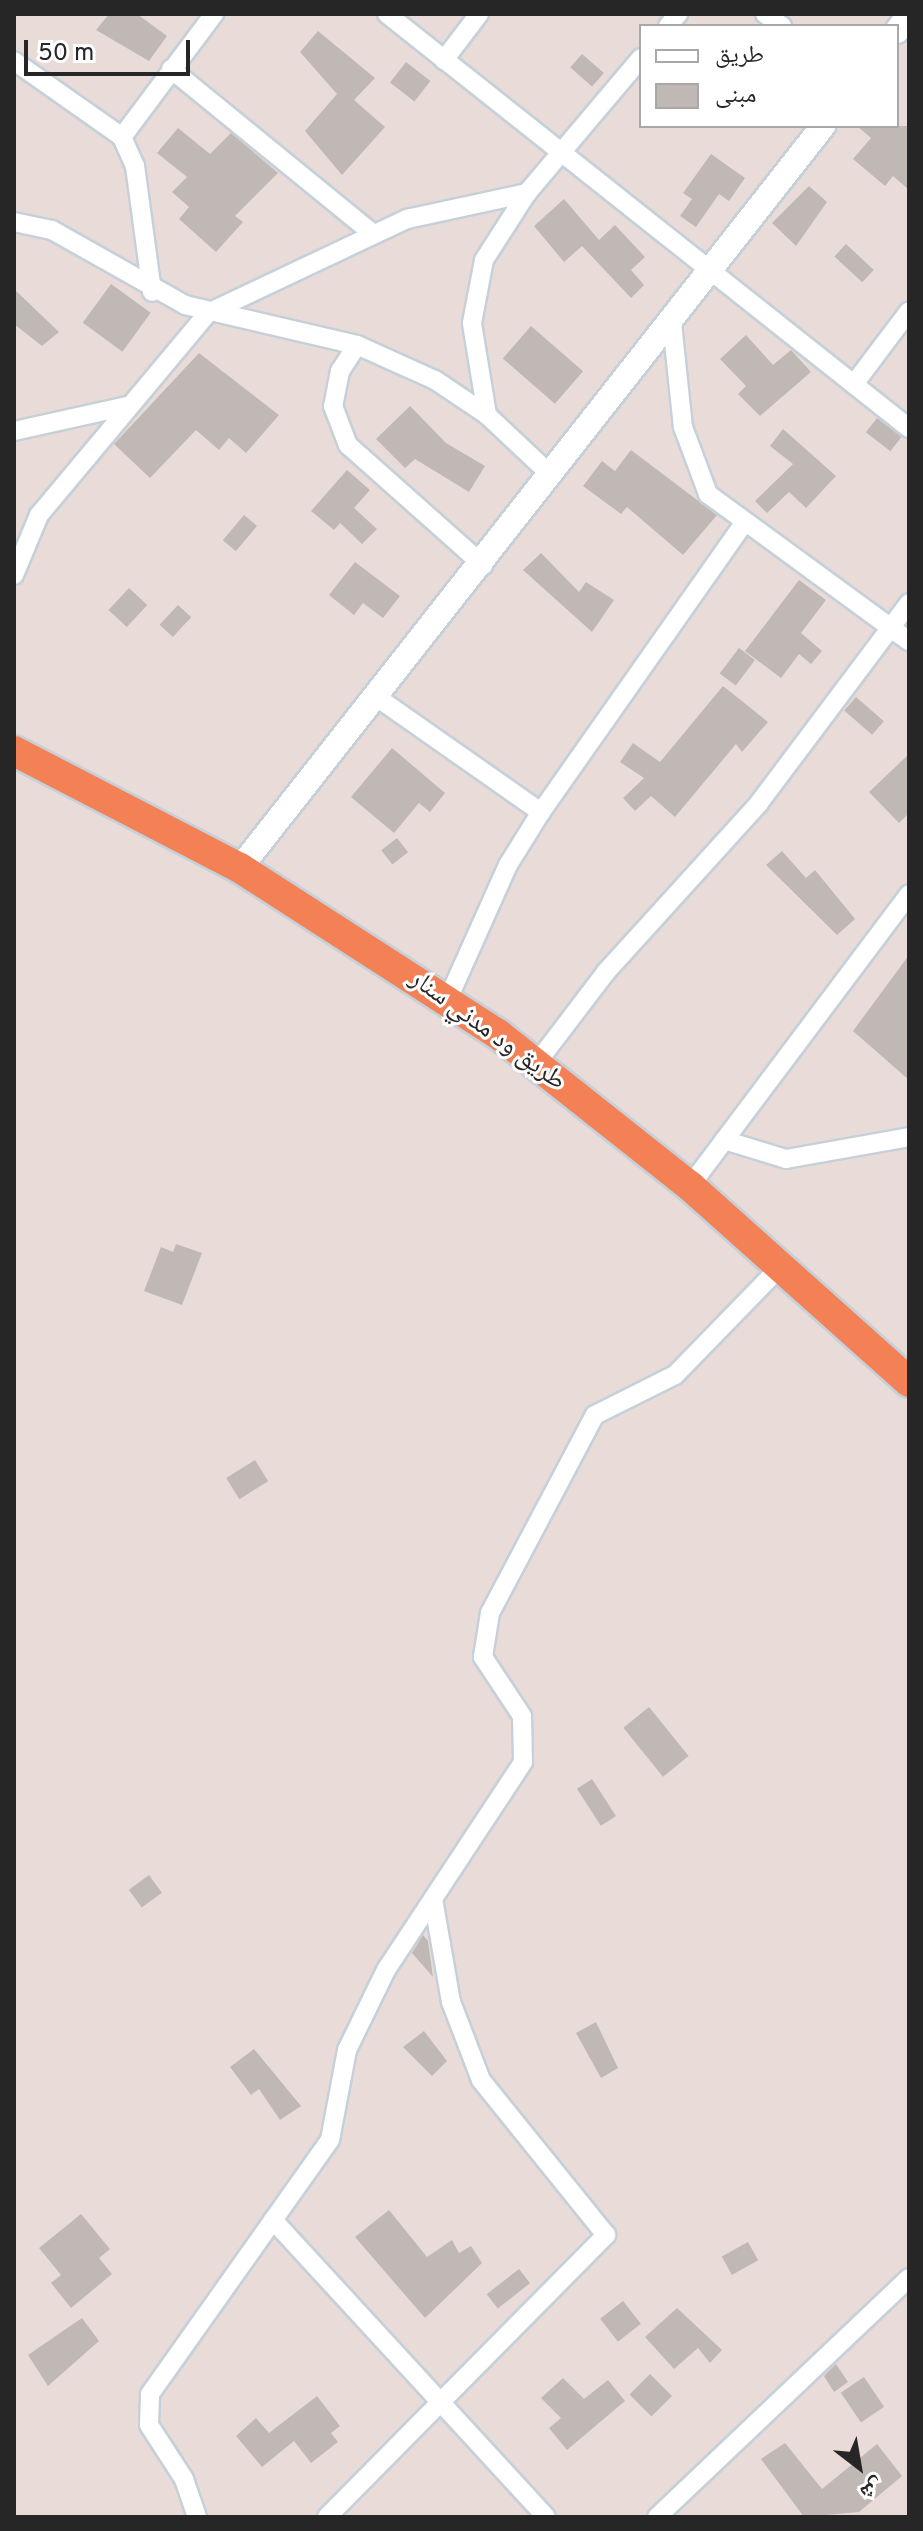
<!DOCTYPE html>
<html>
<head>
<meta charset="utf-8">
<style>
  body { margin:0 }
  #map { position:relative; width:923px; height:2531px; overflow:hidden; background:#e9dcd8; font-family:Overpass,"Noto Naskh Arabic",sans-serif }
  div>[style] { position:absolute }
  .building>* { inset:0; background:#c0b8b4; transform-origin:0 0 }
  .roads { filter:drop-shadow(2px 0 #c6d0d9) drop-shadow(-2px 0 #c6d0d9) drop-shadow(0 2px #c6d0d9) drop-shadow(0 -2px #c6d0d9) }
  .minor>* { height:18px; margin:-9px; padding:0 9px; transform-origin:9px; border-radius:9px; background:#fff }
  .tertiary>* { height:24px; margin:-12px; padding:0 12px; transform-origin:12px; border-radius:12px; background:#fff }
  .trunk>* { height:30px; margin:-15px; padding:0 15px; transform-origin:15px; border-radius:15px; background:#f48055 }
  span { translate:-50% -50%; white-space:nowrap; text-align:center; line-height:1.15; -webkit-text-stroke:6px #fff; paint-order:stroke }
  .street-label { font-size:26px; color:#262626 }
  .frame { position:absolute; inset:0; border:16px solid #262626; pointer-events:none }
  .legend { position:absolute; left:639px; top:24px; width:260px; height:104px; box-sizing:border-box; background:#fff; border:2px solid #a8a8a8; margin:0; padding:10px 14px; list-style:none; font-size:24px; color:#262626 }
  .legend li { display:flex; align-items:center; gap:16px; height:40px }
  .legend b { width:40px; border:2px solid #a8a8a8 }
  .north { position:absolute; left:819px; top:2427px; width:80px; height:80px; -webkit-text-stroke:6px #fff; paint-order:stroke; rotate:149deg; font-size:22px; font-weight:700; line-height:32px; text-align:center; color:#262626 }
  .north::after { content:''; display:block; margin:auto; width:28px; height:36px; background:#262626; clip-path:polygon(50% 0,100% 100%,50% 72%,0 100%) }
  .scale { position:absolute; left:24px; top:40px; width:166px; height:36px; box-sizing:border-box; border:4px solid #262626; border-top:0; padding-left:10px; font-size:24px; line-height:28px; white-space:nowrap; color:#262626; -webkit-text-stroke:6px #fff; paint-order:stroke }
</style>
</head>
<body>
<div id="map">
  <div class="building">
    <i style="clip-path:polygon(109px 14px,137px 14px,167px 36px,149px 61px,96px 30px)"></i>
    <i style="clip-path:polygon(318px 31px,375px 78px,354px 100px,385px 127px,342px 175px,305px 131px,337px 94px,300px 52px)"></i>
    <i style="left:582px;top:54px;width:29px;height:18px;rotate:41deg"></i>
    <i style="left:406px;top:62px;width:31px;height:26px;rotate:38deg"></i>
    <i style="clip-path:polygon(857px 126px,909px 126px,909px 190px,893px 176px,885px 186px,853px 159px,871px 138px)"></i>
    <i style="clip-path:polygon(178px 128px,210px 154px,231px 133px,278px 173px,235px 216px,243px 222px,216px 252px,179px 219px,189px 207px,172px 192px,187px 177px,157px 153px)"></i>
    <i style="clip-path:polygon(711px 154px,745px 178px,729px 201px,719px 194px,696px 227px,680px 216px,692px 199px,683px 193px)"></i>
    <i style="clip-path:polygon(809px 186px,827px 202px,796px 246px,772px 223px)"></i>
    <i style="clip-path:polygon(564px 199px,599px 240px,615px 225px,645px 257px,631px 270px,644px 285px,631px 298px,582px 246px,564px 262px,534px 226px)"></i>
    <i style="left:846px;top:244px;width:38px;height:17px;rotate:43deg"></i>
    <i style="left:111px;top:284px;width:49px;height:48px;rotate:36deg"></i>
    <i style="clip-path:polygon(14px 289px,59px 332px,42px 346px,14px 324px)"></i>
    <i style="left:531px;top:326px;width:69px;height:43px;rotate:41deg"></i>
    <i style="clip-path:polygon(746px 335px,773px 365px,791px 350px,811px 372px,760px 416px,738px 394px,746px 386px,720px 359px)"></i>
    <i style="clip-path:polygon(199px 353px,279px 415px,246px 453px,229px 438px,219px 450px,196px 430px,150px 478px,114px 444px)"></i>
    <i style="clip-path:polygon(410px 406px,446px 443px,485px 466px,469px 492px,415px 459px,405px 468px,376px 439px)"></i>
    <i style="left:877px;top:418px;width:31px;height:18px;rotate:38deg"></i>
    <i style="clip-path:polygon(783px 429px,836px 476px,806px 508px,789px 492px,767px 513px,755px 501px,793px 464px,770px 446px)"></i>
    <i style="clip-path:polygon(631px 450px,717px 515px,683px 555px,627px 507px,621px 514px,583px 486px,602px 461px,615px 471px)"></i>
    <i style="clip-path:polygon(347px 470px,370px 490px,354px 508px,377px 529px,362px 544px,340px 523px,334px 530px,311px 511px)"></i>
    <i style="left:244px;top:515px;width:17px;height:33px;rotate:40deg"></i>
    <i style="clip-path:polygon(541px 553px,579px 592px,586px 582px,614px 600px,592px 632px,523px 570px)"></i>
    <i style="clip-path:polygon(355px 562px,400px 596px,383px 618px,363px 603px,354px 615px,329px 595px)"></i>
    <i style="clip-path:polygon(799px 580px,826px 600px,801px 633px,822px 651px,811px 664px,799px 654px,781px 678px,745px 651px)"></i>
    <i style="left:129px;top:588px;width:25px;height:30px;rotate:43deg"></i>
    <i style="left:178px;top:605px;width:18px;height:27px;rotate:43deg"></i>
    <i style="left:739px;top:648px;width:20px;height:32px;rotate:37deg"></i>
    <i style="clip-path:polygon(723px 686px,768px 722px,742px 752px,736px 744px,675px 817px,651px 796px,635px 811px,623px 798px,644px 778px,620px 762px,633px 743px,660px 762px)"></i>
    <i style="left:856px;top:697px;width:37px;height:18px;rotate:41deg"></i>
    <i style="clip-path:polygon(392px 748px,445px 793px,430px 812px,419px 803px,394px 833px,351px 797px)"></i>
    <i style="clip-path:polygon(909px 754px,909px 813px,899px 823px,869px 792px)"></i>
    <i style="left:397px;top:838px;width:18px;height:20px;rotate:52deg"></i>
    <i style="clip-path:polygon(782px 851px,806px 878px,815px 870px,855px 919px,837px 935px,766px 865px)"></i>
    <i style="clip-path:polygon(909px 955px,909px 1080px,853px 1031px)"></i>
    <i style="clip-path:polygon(176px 1244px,202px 1253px,182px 1305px,144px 1291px,161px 1247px,173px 1252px)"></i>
    <i style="left:255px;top:1460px;width:25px;height:34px;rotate:58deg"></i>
    <i style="left:649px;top:1707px;width:63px;height:33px;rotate:51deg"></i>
    <i style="left:592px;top:1779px;width:44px;height:18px;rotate:57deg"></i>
    <i style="left:149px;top:1875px;width:22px;height:25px;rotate:54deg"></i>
    <i style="clip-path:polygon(423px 1935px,428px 1941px,433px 1977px,412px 1953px)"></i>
    <i style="clip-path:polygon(596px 2022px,618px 2068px,601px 2078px,576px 2033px)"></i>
    <i style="clip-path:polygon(424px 2031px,447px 2061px,432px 2076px,403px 2047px)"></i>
    <i style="clip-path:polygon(254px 2049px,301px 2106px,280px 2120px,259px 2089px,251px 2095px,230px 2067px)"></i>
    <i style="clip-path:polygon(389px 2210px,427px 2257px,452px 2240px,459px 2253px,471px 2246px,482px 2263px,425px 2318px,355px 2237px)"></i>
    <i style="clip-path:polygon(81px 2214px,110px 2249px,99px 2258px,112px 2274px,71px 2308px,51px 2283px,61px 2275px,39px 2248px)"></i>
    <i style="left:748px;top:2242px;width:21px;height:30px;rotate:61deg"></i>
    <i style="left:519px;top:2269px;width:18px;height:41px;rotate:52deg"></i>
    <i style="left:623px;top:2301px;width:29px;height:29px;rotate:52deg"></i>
    <i style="clip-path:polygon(677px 2308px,722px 2350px,710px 2363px,698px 2348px,674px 2369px,645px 2337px)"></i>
    <i style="clip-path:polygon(82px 2318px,99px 2341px,48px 2386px,28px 2355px)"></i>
    <i style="clip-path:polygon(836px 2364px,848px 2382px,834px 2392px,824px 2376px)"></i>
    <i style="left:650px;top:2374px;width:31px;height:29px;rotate:45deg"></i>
    <i style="left:864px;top:2377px;width:36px;height:28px;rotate:56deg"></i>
    <i style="clip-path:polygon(563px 2378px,584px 2399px,608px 2380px,625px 2401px,567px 2450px,549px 2428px,561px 2418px,541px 2398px)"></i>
    <i style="clip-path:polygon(317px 2396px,340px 2426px,331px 2433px,338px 2442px,311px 2463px,294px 2441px,262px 2467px,236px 2436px,256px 2418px,269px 2433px)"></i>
    <i style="clip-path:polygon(785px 2443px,822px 2489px,877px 2444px,902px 2476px,859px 2512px,804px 2517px,761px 2459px)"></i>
  </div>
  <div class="roads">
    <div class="minor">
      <i style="left:387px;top:14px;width:666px;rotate:38.42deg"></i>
      <i style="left:765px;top:14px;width:21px;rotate:35deg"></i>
      <i style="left:668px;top:26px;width:16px;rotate:-50deg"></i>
      <i style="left:444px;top:60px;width:58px;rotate:-52.7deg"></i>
      <i style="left:14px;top:61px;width:132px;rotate:35.1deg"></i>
      <i style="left:122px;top:137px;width:32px;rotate:66deg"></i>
      <i style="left:135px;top:166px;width:127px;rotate:82.3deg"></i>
      <i style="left:171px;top:69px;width:261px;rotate:39.2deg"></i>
      <i style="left:122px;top:137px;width:154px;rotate:-53.2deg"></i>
      <i style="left:14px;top:222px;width:39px;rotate:12deg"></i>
      <i style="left:52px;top:230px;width:153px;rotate:29.4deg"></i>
      <i style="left:185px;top:305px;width:177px;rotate:13.1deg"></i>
      <i style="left:357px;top:345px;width:85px;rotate:24.2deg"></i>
      <i style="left:435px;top:380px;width:63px;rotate:33.9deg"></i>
      <i style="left:487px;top:415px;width:88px;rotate:43.2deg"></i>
      <i style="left:672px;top:323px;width:105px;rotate:84deg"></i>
      <i style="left:683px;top:427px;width:72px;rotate:69.5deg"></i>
      <i style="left:708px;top:494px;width:249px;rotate:36.2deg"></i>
      <i style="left:357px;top:345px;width:31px;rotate:123deg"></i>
      <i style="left:340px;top:371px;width:36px;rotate:101deg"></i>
      <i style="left:333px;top:406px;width:42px;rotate:69deg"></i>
      <i style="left:348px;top:445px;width:181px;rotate:41.6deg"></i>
      <i style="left:854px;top:384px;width:91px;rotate:-53deg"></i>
      <i style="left:487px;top:415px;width:93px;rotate:-99.3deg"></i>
      <i style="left:472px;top:323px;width:64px;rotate:-79.2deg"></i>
      <i style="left:484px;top:260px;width:80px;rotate:-57.3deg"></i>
      <i style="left:527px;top:193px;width:177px;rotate:-49.8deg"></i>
      <i style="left:14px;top:431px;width:116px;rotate:-12.5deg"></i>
      <i style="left:14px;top:575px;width:65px;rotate:-67.4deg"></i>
      <i style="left:39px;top:515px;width:263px;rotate:-50.1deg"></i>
      <i style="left:208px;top:313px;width:220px;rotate:-25.3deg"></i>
      <i style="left:407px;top:219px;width:123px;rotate:-12.2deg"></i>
      <i style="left:378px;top:698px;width:199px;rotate:35deg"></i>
      <i style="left:448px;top:999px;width:147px;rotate:-65.9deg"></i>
      <i style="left:508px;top:865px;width:62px;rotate:-58.1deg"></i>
      <i style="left:541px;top:812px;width:355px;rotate:-54.9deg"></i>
      <i style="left:536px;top:1064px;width:116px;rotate:-52.7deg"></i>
      <i style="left:606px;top:972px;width:228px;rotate:-47.8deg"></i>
      <i style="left:759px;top:803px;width:250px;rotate:-53.1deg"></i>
      <i style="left:724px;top:1140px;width:65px;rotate:17deg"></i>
      <i style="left:786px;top:1159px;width:125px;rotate:-10.1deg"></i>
      <i style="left:690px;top:1186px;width:365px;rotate:-53.1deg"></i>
      <i style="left:273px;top:2220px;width:403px;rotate:47.4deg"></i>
      <i style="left:197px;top:2517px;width:40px;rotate:-108.9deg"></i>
      <i style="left:184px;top:2479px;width:64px;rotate:-122.9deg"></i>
      <i style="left:149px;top:2425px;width:31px;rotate:-88deg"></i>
      <i style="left:150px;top:2394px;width:311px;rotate:-54.7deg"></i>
      <i style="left:330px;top:2140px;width:92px;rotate:-79.3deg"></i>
      <i style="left:347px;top:2050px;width:89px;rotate:-64deg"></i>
      <i style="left:386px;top:1970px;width:249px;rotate:-56.6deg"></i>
      <i style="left:523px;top:1762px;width:46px;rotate:-91.2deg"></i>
      <i style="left:522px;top:1716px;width:71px;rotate:-123.5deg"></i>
      <i style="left:483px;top:1657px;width:45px;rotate:-81deg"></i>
      <i style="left:490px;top:1613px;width:224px;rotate:-62.1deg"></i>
      <i style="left:595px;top:1415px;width:89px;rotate:-26.6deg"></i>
      <i style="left:675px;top:1375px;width:155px;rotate:-45.8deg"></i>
      <i style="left:327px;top:2517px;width:397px;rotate:-45.3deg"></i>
      <i style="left:606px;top:2235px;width:199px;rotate:-128.9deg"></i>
      <i style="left:481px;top:2080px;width:84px;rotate:-111deg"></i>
      <i style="left:451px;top:2002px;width:105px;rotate:-99.9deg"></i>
      <i style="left:657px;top:2517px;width:347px;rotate:-43.5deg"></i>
    </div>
    <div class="tertiary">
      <i style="left:897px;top:31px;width:20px;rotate:-53deg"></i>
      <i style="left:240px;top:868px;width:944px;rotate:-51.84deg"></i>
    </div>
    <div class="trunk">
      <i style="left:14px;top:751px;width:254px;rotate:27.4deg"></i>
      <i style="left:240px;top:868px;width:307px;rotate:32.8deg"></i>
      <i style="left:498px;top:1034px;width:245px;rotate:38.4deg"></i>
      <i style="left:690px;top:1186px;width:294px;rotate:41.8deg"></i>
    </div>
  </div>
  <div class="street-label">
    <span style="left:487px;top:1031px;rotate:36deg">طريق ود مدني سنار</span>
  </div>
  <div class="frame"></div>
  <ul class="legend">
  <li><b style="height:10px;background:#fff"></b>طريق</li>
  <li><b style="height:22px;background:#c0b8b4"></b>مبنى</li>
  </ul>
  <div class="north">ش</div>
  <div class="scale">50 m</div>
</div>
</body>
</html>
